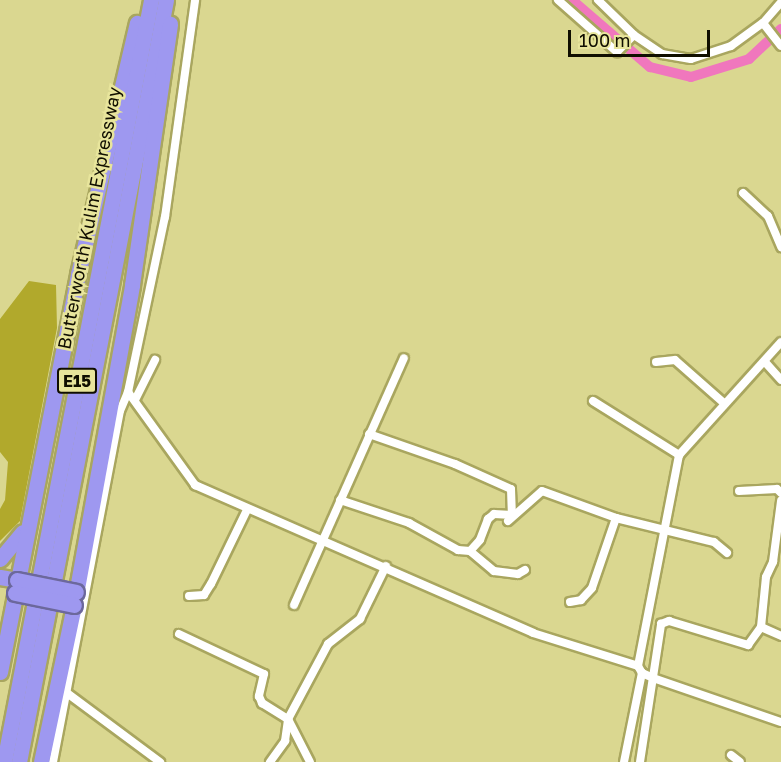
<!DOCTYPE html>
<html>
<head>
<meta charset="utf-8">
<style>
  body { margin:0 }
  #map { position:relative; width:781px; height:762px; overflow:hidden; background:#dad790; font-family:"Golos Text",sans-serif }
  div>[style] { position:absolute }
  .green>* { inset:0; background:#b1a92c }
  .canal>* { height:10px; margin:-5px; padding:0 5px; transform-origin:5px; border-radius:5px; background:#f077bd }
  .roads { filter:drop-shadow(2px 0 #a9a65f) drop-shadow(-2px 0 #a9a65f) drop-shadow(0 2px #a9a65f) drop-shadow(0 -2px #a9a65f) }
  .minor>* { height:8px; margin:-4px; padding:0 4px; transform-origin:4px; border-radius:4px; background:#fff }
  .motorway>* { height:15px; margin:-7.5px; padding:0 7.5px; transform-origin:7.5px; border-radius:7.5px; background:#9e98f0 }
  .bridges { filter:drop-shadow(2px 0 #6c689c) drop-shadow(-2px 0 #6c689c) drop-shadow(0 2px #6c689c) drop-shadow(0 -2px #6c689c) }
  .motorway-bridge>* { height:15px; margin:-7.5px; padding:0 7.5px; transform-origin:7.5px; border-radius:7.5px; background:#9e98f0 }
  span { translate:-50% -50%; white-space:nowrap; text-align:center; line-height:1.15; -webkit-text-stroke:5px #e8e59c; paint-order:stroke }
  .shield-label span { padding:2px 4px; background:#e8e59c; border:2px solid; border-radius:4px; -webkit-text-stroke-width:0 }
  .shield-label { font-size:16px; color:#100e00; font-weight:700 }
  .street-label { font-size:18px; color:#100e00 }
  .scale { position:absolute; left:568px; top:30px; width:142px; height:27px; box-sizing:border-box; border:3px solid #100e00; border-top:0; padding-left:8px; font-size:18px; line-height:21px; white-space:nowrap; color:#100e00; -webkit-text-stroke:4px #e8e59c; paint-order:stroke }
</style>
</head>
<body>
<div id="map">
  <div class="green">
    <i style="clip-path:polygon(29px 281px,56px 285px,57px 328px,20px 521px,0 541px,0 509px,5px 500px,8px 462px,0 452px,0 319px)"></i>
  </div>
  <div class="canal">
    <i style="left:572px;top:0;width:103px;rotate:40.7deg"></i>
    <i style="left:650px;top:67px;width:42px;rotate:13.7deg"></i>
    <i style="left:691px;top:77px;width:61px;rotate:-17.2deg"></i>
    <i style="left:749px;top:59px;width:44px;rotate:-43.2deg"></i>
  </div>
  <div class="roads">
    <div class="minor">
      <i style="left:558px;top:0;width:79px;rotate:41.4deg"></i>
      <i style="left:617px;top:52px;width:24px;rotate:-45deg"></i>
      <i style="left:598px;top:0;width:50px;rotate:44.2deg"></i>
      <i style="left:634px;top:35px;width:34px;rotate:34deg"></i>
      <i style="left:662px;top:54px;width:29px;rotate:10deg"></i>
      <i style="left:691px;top:59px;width:42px;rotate:-18deg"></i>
      <i style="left:731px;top:46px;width:39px;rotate:-36deg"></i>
      <i style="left:763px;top:23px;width:28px;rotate:-49deg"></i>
      <i style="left:763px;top:23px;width:29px;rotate:52deg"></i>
      <i style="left:743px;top:193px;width:34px;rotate:43deg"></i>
      <i style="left:768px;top:216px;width:34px;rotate:67deg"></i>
      <i style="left:656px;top:362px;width:19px;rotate:-6deg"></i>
      <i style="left:675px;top:360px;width:65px;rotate:41.3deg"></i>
      <i style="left:765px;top:362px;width:24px;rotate:48deg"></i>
      <i style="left:128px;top:392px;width:115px;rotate:54.2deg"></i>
      <i style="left:195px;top:485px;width:369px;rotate:23.6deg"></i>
      <i style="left:533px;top:633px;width:110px;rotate:17.4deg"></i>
      <i style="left:638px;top:666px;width:8px;rotate:60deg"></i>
      <i style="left:642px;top:673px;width:12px;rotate:24deg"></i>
      <i style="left:653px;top:678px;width:135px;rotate:19deg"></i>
      <i style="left:135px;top:400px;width:45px;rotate:-63.4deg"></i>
      <i style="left:593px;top:401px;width:102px;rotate:32.1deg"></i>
      <i style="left:369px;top:434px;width:91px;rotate:19.2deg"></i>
      <i style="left:455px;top:464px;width:61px;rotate:24.1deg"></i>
      <i style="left:511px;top:489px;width:26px;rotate:88deg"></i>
      <i style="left:512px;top:515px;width:18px;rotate:-177deg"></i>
      <i style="left:494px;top:514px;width:8px;rotate:140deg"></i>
      <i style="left:488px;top:519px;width:22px;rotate:111deg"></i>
      <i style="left:480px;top:540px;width:15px;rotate:132deg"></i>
      <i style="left:739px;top:491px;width:38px;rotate:-3deg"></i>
      <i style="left:777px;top:489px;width:6px;rotate:45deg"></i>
      <i style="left:340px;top:500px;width:73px;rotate:18.4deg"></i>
      <i style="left:409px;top:523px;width:56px;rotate:28.9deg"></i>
      <i style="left:458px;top:550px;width:12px;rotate:5deg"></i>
      <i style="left:470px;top:551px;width:31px;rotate:40deg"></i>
      <i style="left:494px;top:571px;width:24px;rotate:7deg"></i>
      <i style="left:518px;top:574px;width:8px;rotate:-30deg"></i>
      <i style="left:508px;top:521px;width:45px;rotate:-41.4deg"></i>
      <i style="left:542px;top:491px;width:79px;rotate:20deg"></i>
      <i style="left:616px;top:518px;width:101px;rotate:13.8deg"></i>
      <i style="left:714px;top:542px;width:17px;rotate:40deg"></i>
      <i style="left:189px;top:596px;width:15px;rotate:-4deg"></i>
      <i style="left:204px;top:595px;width:13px;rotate:-58deg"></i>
      <i style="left:211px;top:584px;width:82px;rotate:-64.1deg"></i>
      <i style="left:570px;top:602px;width:11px;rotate:-10deg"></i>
      <i style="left:581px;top:600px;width:16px;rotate:-47deg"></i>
      <i style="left:592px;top:588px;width:74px;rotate:-71.1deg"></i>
      <i style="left:294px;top:605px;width:270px;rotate:-66deg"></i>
      <i style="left:761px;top:627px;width:22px;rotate:24deg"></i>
      <i style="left:179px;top:634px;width:94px;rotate:25.2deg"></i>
      <i style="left:264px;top:674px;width:23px;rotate:103deg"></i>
      <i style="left:259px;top:696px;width:8px;rotate:67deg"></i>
      <i style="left:262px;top:703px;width:31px;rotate:32deg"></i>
      <i style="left:288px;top:719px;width:48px;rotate:62.9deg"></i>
      <i style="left:638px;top:666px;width:215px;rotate:-79deg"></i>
      <i style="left:679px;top:455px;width:152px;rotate:-47.9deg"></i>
      <i style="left:67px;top:693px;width:116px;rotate:36.6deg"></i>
      <i style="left:731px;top:755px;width:11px;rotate:38deg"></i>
      <i style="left:53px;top:762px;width:357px;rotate:-79.2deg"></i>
      <i style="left:120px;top:411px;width:21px;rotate:-67deg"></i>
      <i style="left:128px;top:392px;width:179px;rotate:-78.1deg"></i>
      <i style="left:165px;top:217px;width:219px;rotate:-82.1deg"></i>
      <i style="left:270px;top:762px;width:26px;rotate:-54deg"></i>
      <i style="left:285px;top:741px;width:22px;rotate:-82deg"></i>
      <i style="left:288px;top:719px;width:85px;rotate:-61.9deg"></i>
      <i style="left:328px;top:644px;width:41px;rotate:-38deg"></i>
      <i style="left:360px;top:619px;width:59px;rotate:-63.9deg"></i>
      <i style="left:624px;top:762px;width:91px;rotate:-78.6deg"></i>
      <i style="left:640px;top:762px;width:140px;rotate:-81.3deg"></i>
      <i style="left:661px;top:624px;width:9px;rotate:-21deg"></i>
      <i style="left:669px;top:621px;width:83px;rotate:16.9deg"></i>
      <i style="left:748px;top:645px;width:22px;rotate:-54deg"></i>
      <i style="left:761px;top:627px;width:50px;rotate:-84.3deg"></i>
      <i style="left:766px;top:577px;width:17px;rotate:-65deg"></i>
      <i style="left:773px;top:562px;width:62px;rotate:-82.5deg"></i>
    </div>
    <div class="motorway">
      <i style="left:0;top:559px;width:35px;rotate:-50deg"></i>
      <i style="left:0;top:577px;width:17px;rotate:10deg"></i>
      <i style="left:0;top:672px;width:406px;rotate:-78.9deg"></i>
      <i style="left:78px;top:274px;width:258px;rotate:-76.8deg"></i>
      <i style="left:4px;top:762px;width:776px;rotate:-79.08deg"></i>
      <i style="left:19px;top:762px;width:776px;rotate:-79.08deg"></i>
      <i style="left:41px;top:762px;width:160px;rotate:-78.1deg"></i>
      <i style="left:74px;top:605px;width:325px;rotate:-79.7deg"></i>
      <i style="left:132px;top:285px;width:264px;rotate:-81.7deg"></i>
    </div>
  </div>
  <div class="bridges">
    <div class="motorway-bridge">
      <i style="left:17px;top:580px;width:60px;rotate:11.5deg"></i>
      <i style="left:15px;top:593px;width:60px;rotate:11.5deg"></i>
    </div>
  </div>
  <div class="shield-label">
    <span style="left:77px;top:381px">E15</span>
  </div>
  <div class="street-label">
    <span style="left:89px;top:218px;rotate:-79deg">Butterworth Kulim Expressway</span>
  </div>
  <div class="scale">100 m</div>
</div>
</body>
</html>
